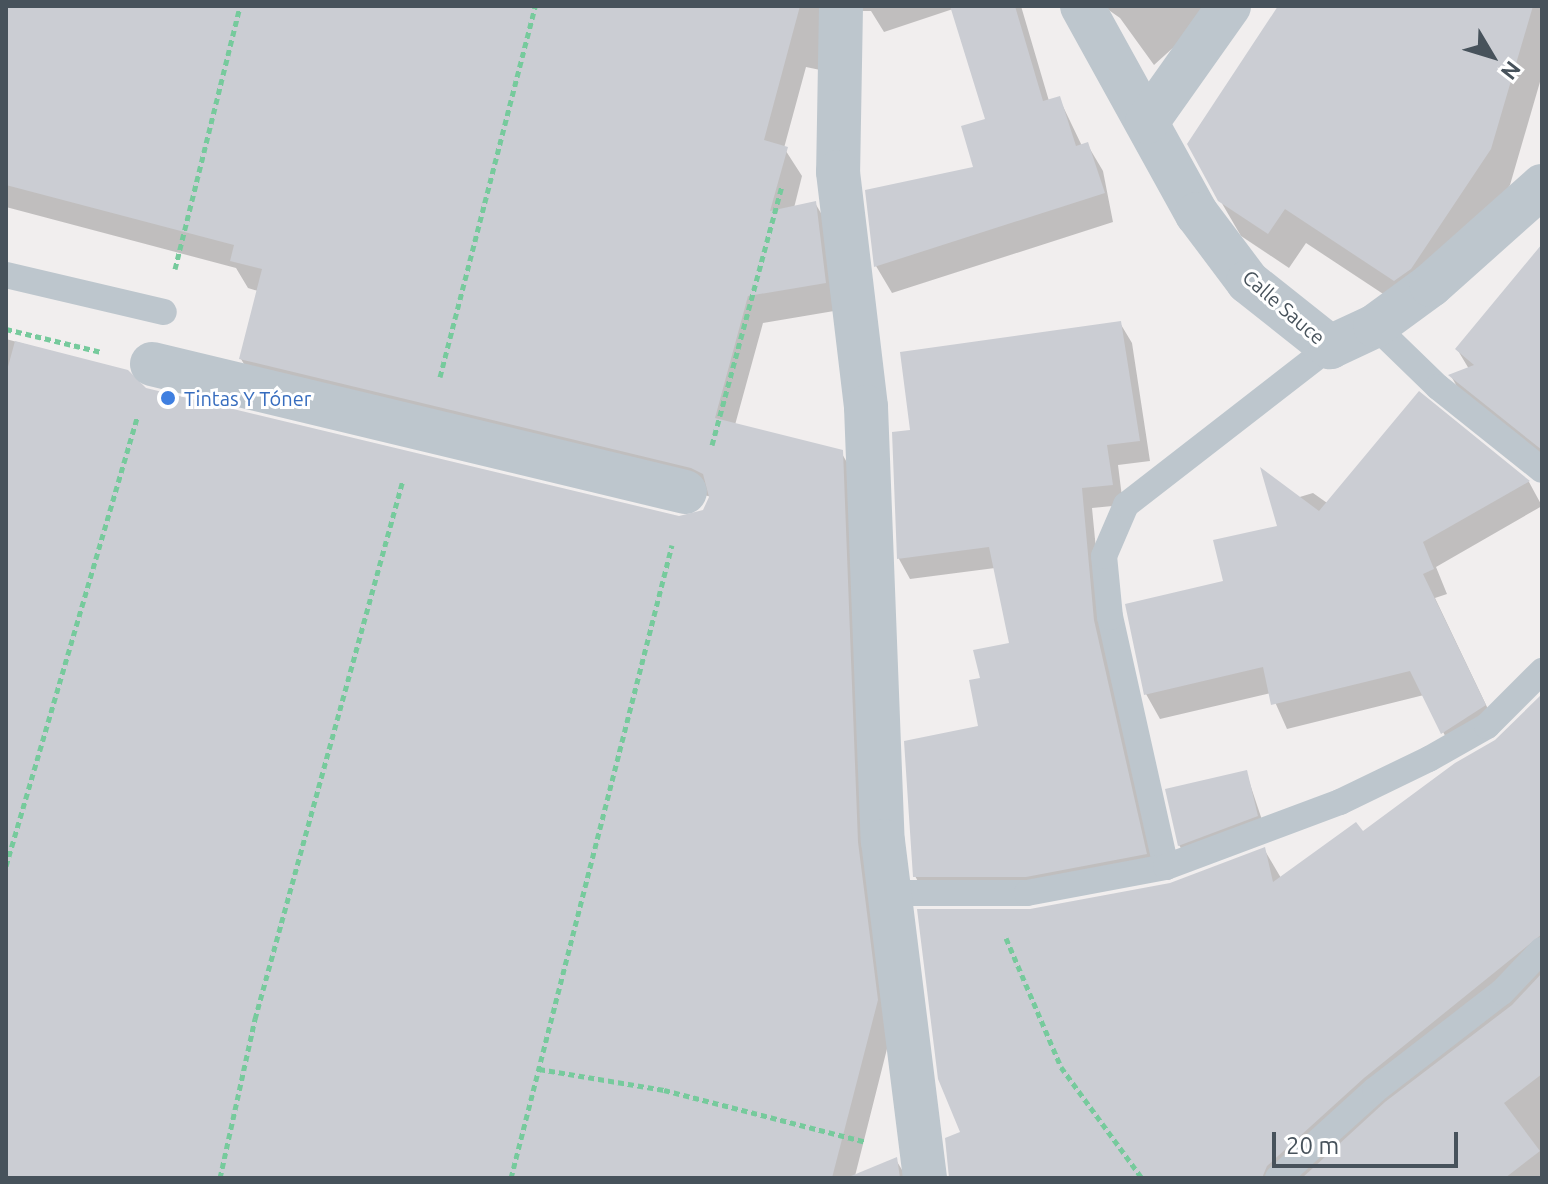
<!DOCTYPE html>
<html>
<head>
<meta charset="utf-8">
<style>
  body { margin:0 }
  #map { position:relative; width:1548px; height:1184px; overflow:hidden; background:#f1eeee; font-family:Ubuntu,sans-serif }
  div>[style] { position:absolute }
  .shadow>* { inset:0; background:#0003 }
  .building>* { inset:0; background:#cbcdd3 }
  .path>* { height:5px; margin-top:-2.5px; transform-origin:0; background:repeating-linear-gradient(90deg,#76ca9c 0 6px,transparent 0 10px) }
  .service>* { height:26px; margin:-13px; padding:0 13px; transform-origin:13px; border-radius:13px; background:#bdc6cd }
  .minor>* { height:44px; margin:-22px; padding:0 22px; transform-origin:22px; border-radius:22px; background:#bdc6cd }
  .dots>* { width:22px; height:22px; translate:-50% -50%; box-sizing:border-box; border:4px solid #fff; border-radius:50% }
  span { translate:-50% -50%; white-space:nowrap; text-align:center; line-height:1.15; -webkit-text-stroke:6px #fff; paint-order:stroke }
  .street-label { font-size:20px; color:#47525b }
  .shop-label { font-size:20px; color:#366cbe }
  .left { translate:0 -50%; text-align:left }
  .frame { position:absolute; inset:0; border:8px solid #47525b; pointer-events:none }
  .north { position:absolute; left:1452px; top:16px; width:80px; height:80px; -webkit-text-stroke:6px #fff; paint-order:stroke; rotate:128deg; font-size:22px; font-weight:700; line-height:32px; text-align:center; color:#47525b }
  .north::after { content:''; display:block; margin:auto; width:28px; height:36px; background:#47525b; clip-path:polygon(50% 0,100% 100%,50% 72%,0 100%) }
  .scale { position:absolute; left:1272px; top:1132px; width:186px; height:36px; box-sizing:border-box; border:4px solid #47525b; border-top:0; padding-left:10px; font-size:24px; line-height:28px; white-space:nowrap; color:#47525b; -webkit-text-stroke:6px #fff; paint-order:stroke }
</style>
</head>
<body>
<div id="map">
  <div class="shadow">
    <i style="clip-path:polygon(6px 6px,1021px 6px,1049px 101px,1059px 98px,1082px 146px,1087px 144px,1103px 171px,1113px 222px,892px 293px,876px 266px,868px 192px,975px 168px,987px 120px,953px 9px,884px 32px,871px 11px,844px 11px,825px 71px,806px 67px,784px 148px,802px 176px,794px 208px,815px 203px,831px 230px,840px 310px,763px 323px,735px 425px,841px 452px,857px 480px,892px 1029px,855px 1176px,896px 1160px,907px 1178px,6px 1178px,6px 339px,127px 372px,145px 390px,679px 518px,704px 511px,712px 497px,257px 386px,241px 359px,258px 291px,248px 288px,236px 268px,6px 207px)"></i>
    <i style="clip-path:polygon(1103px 6px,1219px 6px,1154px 65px,1120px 18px)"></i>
    <i style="clip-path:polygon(1281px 6px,1542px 6px,1542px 75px,1510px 185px,1430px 304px,1415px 315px,1306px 243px,1289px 268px,1241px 236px,1220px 200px)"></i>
    <i style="clip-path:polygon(1542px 245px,1542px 463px,1463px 397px,1451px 376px,1469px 369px,1457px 349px)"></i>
    <i style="clip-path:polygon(1120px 323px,1132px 343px,1150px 461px,1118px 465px,1123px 505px,1092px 508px,1105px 642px,1157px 874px,926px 896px,915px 876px,981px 728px,982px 680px,1012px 645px,995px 568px,910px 579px,899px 559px,894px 434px,912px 431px)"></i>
    <i style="clip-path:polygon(1420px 394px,1529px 482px,1542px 506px,1436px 567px,1447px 594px,1435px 598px,1498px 730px,1456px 757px,1424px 695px,1287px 729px,1271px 693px,1160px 719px,1146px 694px,1225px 582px,1280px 527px,1273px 505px,1313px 493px,1330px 505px)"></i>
    <i style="clip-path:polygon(1542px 696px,1542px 1178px,950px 1178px,1030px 911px,1170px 885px,1264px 849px,1281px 878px,1362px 834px,1499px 739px)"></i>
    <i style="clip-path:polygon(1246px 772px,1266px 832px,1189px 861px,1179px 845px)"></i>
  </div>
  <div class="building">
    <i style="clip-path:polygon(6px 6px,800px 6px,764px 140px,788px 147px,770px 211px,816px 201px,826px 283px,748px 296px,715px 418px,843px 450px,858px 842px,878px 1000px,832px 1178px,6px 1178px,6px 374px,15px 341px,128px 370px,146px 388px,679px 516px,703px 510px,709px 497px,703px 474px,691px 468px,239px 359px,262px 269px,230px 261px,234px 245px,6px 185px)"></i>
    <i style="clip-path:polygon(950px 6px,1015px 6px,1043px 101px,1060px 96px,1076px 146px,1088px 142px,1105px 193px,874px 267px,865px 190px,973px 167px,961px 126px,985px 119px)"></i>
    <i style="clip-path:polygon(1278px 6px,1533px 6px,1491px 149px,1411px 269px,1394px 281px,1285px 209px,1268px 234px,1218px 201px,1187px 144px)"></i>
    <i style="clip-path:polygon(1542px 244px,1542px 450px,1448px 375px,1474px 365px,1455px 349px)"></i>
    <i style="clip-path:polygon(1121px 321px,1140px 441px,1107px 445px,1113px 485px,1082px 488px,1094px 620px,1147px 854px,1026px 877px,913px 877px,904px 741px,978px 726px,969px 680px,980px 678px,973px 650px,1009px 643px,989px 547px,897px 559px,892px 432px,910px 430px,900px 352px)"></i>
    <i style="clip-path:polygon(1419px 391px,1530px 481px,1423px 542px,1434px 569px,1423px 574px,1486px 705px,1441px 734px,1410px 671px,1271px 705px,1263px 667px,1144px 695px,1125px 604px,1223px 581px,1213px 540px,1277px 526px,1260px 467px,1319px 511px)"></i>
    <i style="clip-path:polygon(1542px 694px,1542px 934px,1364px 1078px,1267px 1166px,1262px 1178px,949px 1178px,945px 1138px,960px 1132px,938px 1079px,917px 909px,1030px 909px,1170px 883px,1265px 847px,1273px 882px,1356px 822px,1363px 831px,1455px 763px,1495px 740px)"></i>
    <i style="clip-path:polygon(1247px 770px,1258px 816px,1178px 846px,1165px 789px)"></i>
    <i style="clip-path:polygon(1542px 973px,1542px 1074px,1504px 1103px,1540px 1151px,1505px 1178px,1302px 1178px,1385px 1102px,1512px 1005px)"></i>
    <i style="clip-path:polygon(897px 1157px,900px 1178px,852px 1178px,851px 1176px)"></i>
  </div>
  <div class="path">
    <i style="left:175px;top:269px;width:271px;rotate:-76.1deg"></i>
    <i style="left:6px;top:329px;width:98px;rotate:13.6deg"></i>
    <i style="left:440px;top:377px;width:383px;rotate:-75.6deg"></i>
    <i style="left:712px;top:445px;width:269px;rotate:-74.9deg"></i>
    <i style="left:6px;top:866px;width:467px;rotate:-73.7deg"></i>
    <i style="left:1006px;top:938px;width:140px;rotate:66.9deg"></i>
    <i style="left:1061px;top:1067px;width:137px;rotate:53.9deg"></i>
    <i style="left:539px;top:1069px;width:127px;rotate:9.5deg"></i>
    <i style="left:664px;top:1090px;width:209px;rotate:14.4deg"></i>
    <i style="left:220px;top:1178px;width:163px;rotate:-77.6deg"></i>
    <i style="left:255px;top:1019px;width:559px;rotate:-74.65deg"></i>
    <i style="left:511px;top:1178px;width:653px;rotate:-75.73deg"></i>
  </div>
  <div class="service">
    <i style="left:6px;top:275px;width:162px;rotate:13.2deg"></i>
    <i style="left:1375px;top:326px;width:88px;rotate:44.1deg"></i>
    <i style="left:1438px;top:387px;width:133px;rotate:38.6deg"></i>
    <i style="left:1166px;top:867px;width:256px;rotate:-102.6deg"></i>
    <i style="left:1110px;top:617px;width:61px;rotate:-95.6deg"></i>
    <i style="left:1104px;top:556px;width:56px;rotate:-66.7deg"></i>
    <i style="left:1126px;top:505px;width:258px;rotate:-37.8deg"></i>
    <i style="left:889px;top:893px;width:138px"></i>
    <i style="left:1027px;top:893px;width:141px;rotate:-10.6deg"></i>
    <i style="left:1166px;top:867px;width:186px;rotate:-20.5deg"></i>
    <i style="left:1340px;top:802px;width:99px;rotate:-25.8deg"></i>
    <i style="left:1429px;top:759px;width:67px;rotate:-29.6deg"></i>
    <i style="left:1487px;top:726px;width:78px;rotate:-45deg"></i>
    <i style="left:1278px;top:1178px;width:131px;rotate:-42.2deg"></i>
    <i style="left:1375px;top:1090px;width:160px;rotate:-37.7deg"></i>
    <i style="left:1502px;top:992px;width:58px;rotate:-46.4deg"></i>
  </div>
  <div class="minor">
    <i style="left:841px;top:6px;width:166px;rotate:91deg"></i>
    <i style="left:838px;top:172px;width:237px;rotate:83.2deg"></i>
    <i style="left:866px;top:407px;width:434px;rotate:87.8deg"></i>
    <i style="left:883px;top:841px;width:340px;rotate:82.9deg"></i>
    <i style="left:1082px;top:6px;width:238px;rotate:61.1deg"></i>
    <i style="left:1197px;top:214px;width:85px;rotate:53.1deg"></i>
    <i style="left:1248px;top:282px;width:105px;rotate:38.4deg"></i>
    <i style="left:1330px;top:347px;width:50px;rotate:-25deg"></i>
    <i style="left:1375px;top:326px;width:69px;rotate:-36.2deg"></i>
    <i style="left:1431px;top:285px;width:149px;rotate:-41.7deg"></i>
    <i style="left:1147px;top:122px;width:142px;rotate:-54.7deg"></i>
    <i style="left:152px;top:364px;width:548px;rotate:13.5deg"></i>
  </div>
  <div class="dots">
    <i style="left:168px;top:398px;background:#3f7fe0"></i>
  </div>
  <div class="street-label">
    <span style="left:1284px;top:307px;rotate:41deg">Calle Sauce</span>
  </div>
  <div class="shop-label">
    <span class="left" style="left:184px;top:398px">Tintas Y Tóner</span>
  </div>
  <div class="frame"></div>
  <div class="north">N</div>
  <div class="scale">20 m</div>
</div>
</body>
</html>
